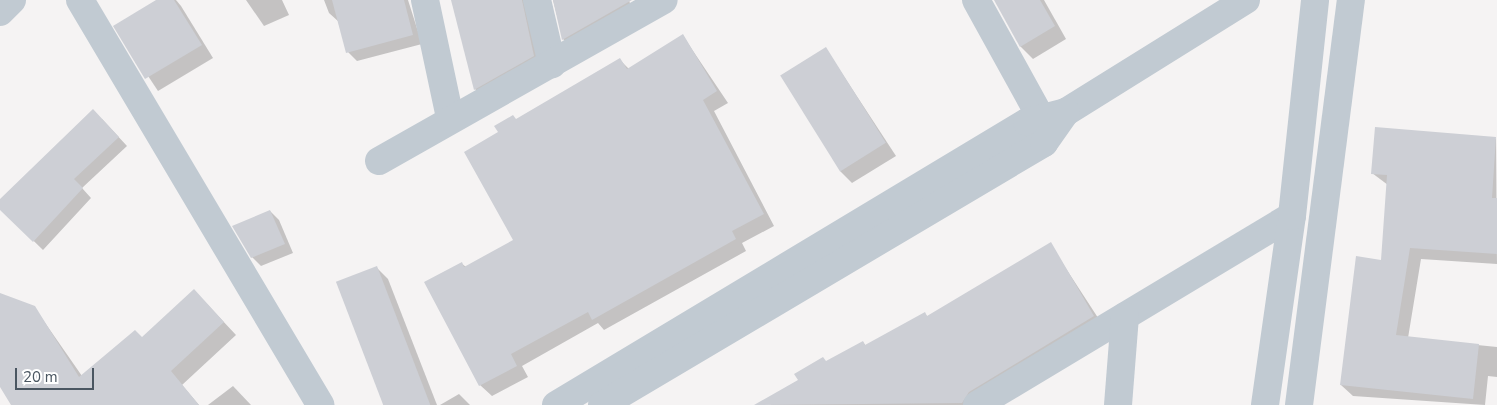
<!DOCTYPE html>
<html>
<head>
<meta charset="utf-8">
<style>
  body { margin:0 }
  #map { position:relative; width:1497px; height:405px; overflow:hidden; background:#f5f3f3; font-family:"Nunito Sans",sans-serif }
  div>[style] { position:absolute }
  .shadow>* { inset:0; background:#0003 }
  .building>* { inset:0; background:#cdcfd5; transform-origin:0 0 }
  .minor>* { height:28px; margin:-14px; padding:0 14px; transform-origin:14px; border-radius:14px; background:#c1cad2 }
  span { translate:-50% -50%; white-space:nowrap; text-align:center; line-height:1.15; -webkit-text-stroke:4px #fff; paint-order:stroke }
  .scale { position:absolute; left:15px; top:368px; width:79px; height:22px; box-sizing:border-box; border:2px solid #4a5661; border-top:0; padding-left:6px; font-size:15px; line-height:18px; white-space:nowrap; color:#4a5661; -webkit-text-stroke:4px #fff; paint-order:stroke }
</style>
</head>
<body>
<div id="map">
  <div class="shadow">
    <i style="clip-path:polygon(158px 0,176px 0,181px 6px,213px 58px,158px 91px,115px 26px)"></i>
    <i style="clip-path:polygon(246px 0,282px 0,289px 15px,264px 26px)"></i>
    <i style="clip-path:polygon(324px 0,408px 0,422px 44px,357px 61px,348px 52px,339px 22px,329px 13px)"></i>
    <i style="clip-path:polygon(453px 0,538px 0,545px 67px,486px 100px,475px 89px)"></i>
    <i style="clip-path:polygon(553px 0,629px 0,634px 17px,575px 50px,563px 39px)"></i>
    <i style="clip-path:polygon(995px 0,1044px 0,1066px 39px,1033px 59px,1021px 47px)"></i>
    <i style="clip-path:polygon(683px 36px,728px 103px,714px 111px,774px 226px,742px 243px,746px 251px,604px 330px,598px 323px,522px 366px,528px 377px,492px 396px,480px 385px,461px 263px,466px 267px,515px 240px,500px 133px,620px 60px,629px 69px)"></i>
    <i style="clip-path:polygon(826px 49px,896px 156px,852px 183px,840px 171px)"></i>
    <i style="clip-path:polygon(102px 119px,127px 146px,82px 188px,91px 198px,43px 250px,0 208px,0 201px)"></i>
    <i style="clip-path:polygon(1496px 139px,1497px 264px,1421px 259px,1408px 338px,1497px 347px,1497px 377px,1488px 376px,1485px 405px,1353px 396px,1341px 385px,1383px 261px,1388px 185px,1372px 173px)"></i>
    <i style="clip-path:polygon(270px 211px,279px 220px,293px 253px,261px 266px,252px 257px)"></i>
    <i style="clip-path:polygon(1050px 244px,1104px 327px,977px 405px,771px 405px,767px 399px,863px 342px,866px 346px,925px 314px,928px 317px)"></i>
    <i style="clip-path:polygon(376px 267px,388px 279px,437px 405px,386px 405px)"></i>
    <i style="clip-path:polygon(0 295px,34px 307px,82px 376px,207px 304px,236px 335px,182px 385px,199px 405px,13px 405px,0 385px)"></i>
    <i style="clip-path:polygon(233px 386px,251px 405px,208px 405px)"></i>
    <i style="clip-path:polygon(459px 394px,470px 405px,440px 405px)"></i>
  </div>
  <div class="building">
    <i style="clip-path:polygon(156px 0,174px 0,202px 45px,145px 79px,113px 26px)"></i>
    <i style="clip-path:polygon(332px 0,404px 0,413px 35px,346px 53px)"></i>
    <i style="clip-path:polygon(451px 0,522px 0,534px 56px,474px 90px)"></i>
    <i style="clip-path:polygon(553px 0,632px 0,562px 40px)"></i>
    <i style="clip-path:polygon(994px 0,1040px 0,1055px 26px,1020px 47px)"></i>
    <i style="clip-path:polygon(683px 34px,717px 91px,703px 100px,764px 214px,732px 231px,736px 239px,592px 320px,588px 312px,511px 354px,517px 366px,479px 386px,424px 282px,462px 262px,464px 267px,513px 240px,464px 152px,498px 132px,494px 126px,513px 115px,516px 119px,620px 58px,627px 69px)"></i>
    <i style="left:826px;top:47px;width:113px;height:54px;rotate:58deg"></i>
    <i style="clip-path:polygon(93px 109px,119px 137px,74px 179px,83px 188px,33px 242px,0 210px,0 199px)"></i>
    <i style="clip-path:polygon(1375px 127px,1496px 137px,1492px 198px,1497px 198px,1497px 254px,1410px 248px,1396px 335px,1479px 344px,1473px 399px,1340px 385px,1356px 256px,1381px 260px,1387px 175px,1371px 174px)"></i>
    <i style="clip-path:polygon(270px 210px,285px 244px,251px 258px,232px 226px)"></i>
    <i style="clip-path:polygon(1051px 242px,1094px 316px,969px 392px,962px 403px,754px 405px,798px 380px,794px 374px,823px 357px,826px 361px,863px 341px,865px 345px,925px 312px,927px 316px)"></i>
    <i style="left:377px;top:266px;width:149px;height:44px;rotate:69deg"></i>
    <i style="clip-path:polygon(194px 289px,224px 322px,171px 371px,199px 405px,11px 405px,0 387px,0 293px,35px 306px,79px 377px,135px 330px,142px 337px)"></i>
  </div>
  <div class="minor">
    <i style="left:80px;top:0;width:471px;rotate:59.3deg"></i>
    <i style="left:425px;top:0;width:121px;rotate:78deg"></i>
    <i style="left:537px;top:0;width:66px;rotate:76.8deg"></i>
    <i style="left:976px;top:0;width:151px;rotate:61.1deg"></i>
    <i style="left:0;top:12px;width:17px;rotate:-45deg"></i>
    <i style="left:379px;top:161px;width:327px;rotate:-29.5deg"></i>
    <i style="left:556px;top:405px;width:549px;rotate:-31deg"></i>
    <i style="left:1027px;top:122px;width:40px;rotate:-14.4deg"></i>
    <i style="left:1066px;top:112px;width:212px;rotate:-31.9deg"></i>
    <i style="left:602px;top:405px;width:514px;rotate:-30.66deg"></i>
    <i style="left:1044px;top:143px;width:38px;rotate:-55deg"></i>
    <i style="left:977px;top:405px;width:367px;rotate:-31deg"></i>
    <i style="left:1118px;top:405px;width:89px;rotate:-85.5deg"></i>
    <i style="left:1265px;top:405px;width:191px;rotate:-81.9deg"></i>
    <i style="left:1292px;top:216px;width:217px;rotate:-83.9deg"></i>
    <i style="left:1299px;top:405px;width:408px;rotate:-82.7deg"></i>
  </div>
  <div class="scale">20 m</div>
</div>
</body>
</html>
